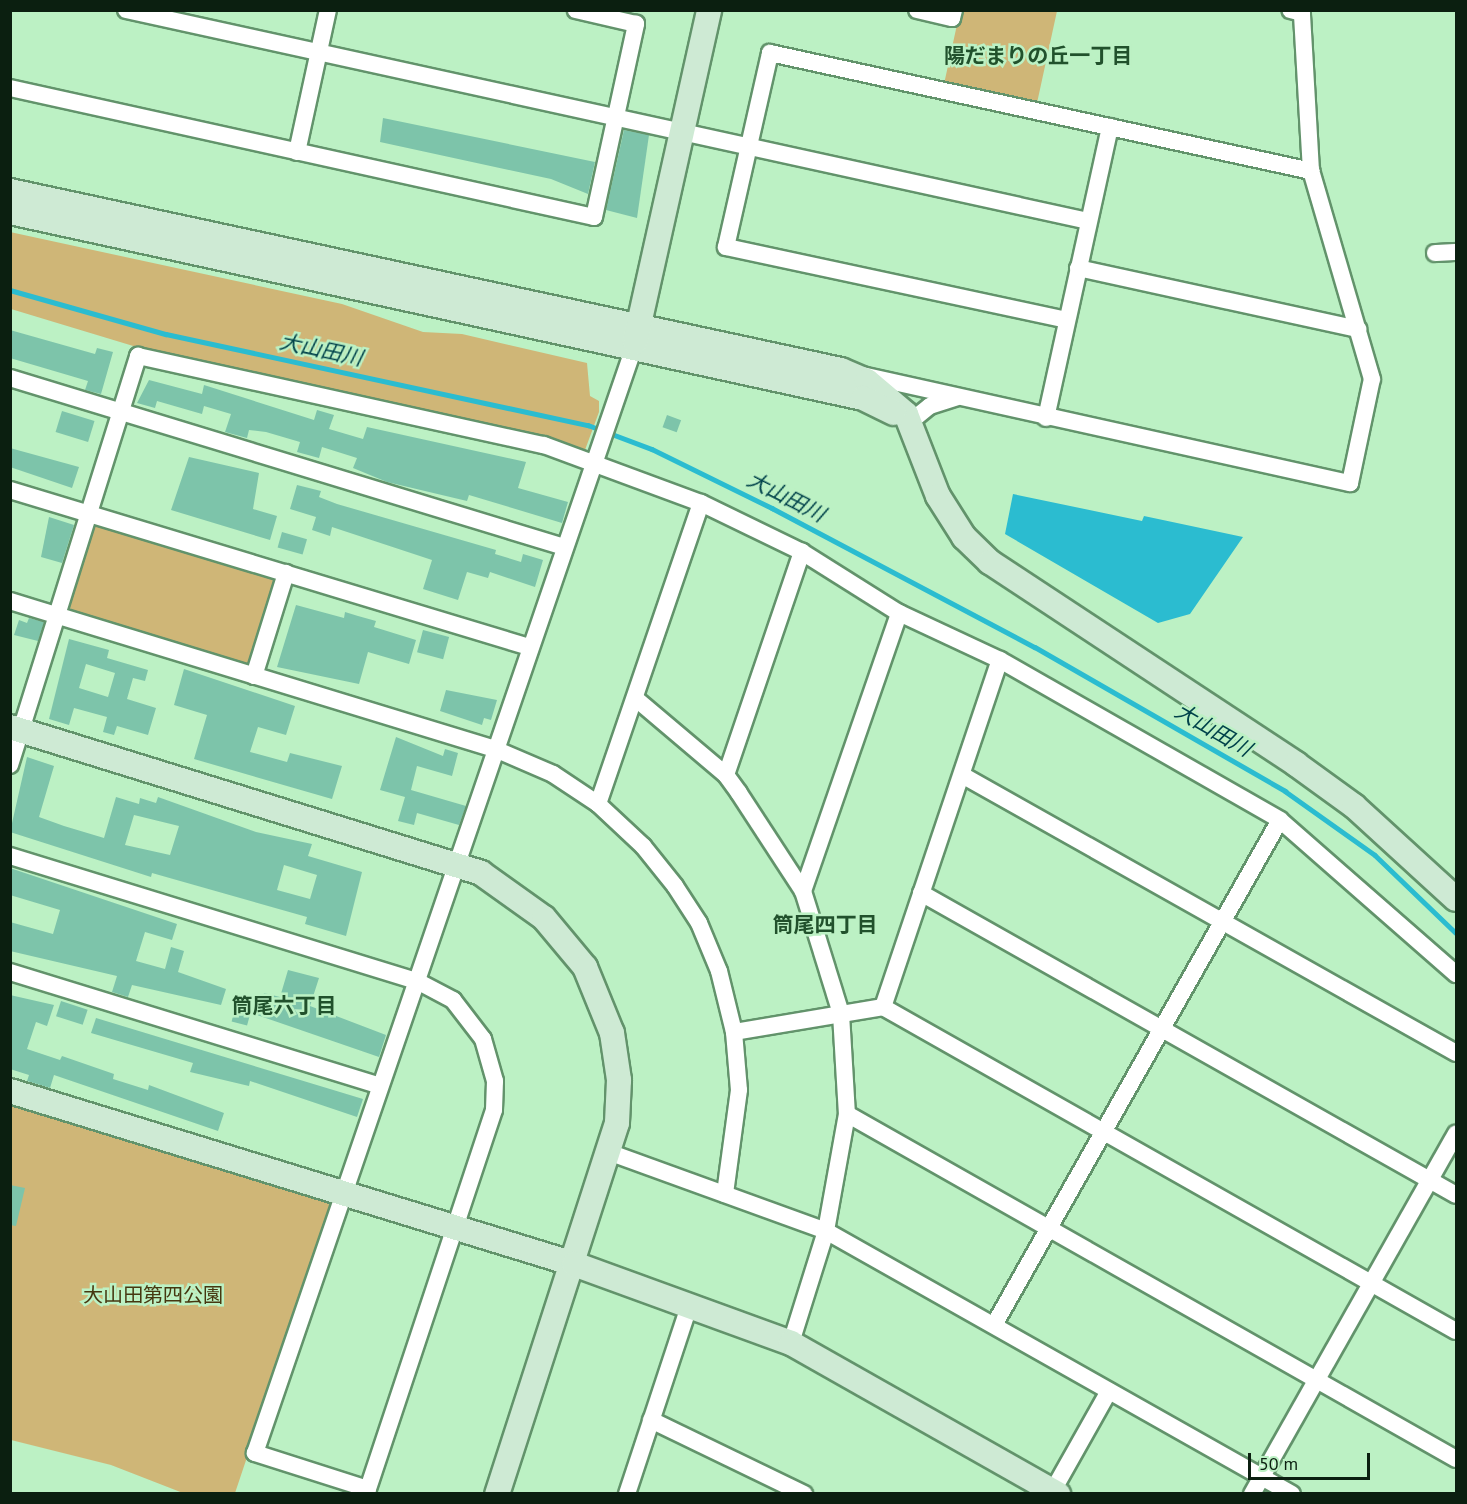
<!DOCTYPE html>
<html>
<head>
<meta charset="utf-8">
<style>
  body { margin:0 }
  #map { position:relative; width:1467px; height:1504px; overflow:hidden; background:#bcf1c4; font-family:"PT Sans","Noto Sans JP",sans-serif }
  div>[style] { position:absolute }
  .green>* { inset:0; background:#cfb677 }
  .water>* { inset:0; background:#2bbcd0 }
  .stream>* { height:4.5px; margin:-2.25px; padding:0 2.25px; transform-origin:2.25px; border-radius:2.25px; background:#2bbcd0 }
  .building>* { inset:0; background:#7dc4aa; transform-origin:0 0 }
  .roads { filter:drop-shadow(2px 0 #62936b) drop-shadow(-2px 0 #62936b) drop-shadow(0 2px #62936b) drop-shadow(0 -2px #62936b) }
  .street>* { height:16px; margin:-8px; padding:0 8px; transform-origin:8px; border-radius:8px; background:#fff }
  .secondary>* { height:24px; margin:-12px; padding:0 12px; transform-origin:12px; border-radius:12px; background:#ceead4 }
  span { translate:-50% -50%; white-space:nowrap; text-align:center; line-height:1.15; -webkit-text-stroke:5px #bcf1c4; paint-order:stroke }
  .park-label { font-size:20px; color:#463710 }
  .neighbourhood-label { font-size:21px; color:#21512c; font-weight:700 }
  .water-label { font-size:21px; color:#01424a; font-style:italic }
  .frame { position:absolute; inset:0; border:12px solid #0b1f10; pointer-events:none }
  .scale { position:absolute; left:1248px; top:1453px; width:122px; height:27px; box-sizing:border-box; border:3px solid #0b1f10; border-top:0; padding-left:8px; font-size:18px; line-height:21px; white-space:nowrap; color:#0b1f10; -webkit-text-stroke:4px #bcf1c4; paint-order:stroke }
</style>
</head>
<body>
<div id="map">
  <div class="green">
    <i style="clip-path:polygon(960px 11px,1057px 11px,1037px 103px,944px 84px)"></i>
    <i style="clip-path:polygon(10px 232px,342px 304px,423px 332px,462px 334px,587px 363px,590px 396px,599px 401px,599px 412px,585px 450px,163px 355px,11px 309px)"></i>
    <i style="clip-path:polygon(100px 524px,271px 578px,275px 583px,253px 659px,245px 665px,72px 610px,68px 606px,94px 528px)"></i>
    <i style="clip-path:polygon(11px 1103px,325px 1200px,331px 1207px,235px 1493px,183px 1493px,111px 1465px,11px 1440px)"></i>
  </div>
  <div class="water">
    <i style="clip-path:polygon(1013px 494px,1142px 521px,1144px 516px,1243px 537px,1190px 614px,1158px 623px,1005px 534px)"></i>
  </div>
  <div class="stream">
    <i style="left:10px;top:290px;width:162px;rotate:15.8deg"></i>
    <i style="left:166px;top:334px;width:432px;rotate:12.2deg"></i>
    <i style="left:588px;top:425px;width:68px;rotate:20.6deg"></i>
    <i style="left:652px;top:449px;width:134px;rotate:26.2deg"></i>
    <i style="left:772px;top:508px;width:297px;rotate:27.9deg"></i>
    <i style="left:1035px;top:647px;width:289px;rotate:29.9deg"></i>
    <i style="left:1285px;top:791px;width:110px;rotate:35.4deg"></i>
    <i style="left:1375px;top:855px;width:112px;rotate:43.9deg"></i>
  </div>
  <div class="building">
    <i style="clip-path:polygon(383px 118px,595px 162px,588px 194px,551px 179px,380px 142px)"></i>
    <i style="clip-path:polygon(624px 130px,649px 135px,637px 218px,606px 210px)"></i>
    <i style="clip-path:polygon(10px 330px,95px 354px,97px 348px,113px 352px,101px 394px,85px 390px,88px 381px,10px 358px)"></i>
    <i style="clip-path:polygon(149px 380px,202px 394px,204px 385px,314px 420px,317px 410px,334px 415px,329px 429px,363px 439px,367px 427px,526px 462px,518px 488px,568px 502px,562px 523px,469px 495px,467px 501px,387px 482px,353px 468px,357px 458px,322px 447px,319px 458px,297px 452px,300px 442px,266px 432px,249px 430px,247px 438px,225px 432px,231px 414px,204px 406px,202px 414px,157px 401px,155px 408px,137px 403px)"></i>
    <i style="left:62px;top:411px;width:34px;height:22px;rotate:17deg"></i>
    <i style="left:667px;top:415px;width:15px;height:13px;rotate:20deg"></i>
    <i style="clip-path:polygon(10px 448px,79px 467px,72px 488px,10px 467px)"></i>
    <i style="clip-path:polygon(189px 457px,259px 473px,253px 509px,277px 516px,270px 540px,171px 510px)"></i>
    <i style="clip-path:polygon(297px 485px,321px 491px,319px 497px,337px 504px,496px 550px,495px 554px,521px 562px,523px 554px,543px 560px,535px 587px,490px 572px,488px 578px,467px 572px,458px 600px,423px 589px,432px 560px,332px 527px,330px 536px,312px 530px,316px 517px,290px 509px)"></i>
    <i style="clip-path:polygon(49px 517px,74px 525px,62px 563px,41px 557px)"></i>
    <i style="left:282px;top:532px;width:26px;height:16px;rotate:16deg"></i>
    <i style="clip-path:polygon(296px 605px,344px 618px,345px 612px,358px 616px,376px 621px,374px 627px,416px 640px,409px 664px,368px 652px,359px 684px,277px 667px)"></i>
    <i style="clip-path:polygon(29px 618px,44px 622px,38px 641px,14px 635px,19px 620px,27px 623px)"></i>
    <i style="left:423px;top:630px;width:27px;height:23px;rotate:15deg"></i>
    <i style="clip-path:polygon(evenodd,69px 639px,109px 650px,107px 658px,148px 670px,145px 681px,133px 678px,127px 699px,156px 708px,148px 735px,117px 726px,114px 735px,103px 732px,107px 717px,74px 708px,69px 725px,49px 719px,69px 639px,86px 664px,115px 673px,108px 697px,79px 688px,86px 664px)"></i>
    <i style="clip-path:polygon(184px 669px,295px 706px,286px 735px,258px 727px,250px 752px,287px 762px,290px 753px,342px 766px,332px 799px,194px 759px,207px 715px,174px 705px)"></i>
    <i style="clip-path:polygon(446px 690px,497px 700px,491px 720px,484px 718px,482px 725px,440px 711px)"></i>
    <i style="clip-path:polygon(396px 737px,443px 756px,445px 749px,458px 753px,452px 776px,417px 766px,411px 790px,466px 806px,459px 825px,417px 813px,414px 825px,398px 821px,405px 797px,380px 790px)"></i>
    <i style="clip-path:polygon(evenodd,27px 757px,54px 766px,39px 817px,64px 826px,104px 838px,116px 797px,139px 804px,140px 798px,156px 803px,158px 797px,256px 832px,312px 844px,308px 856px,362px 872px,346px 936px,305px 924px,307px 917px,152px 873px,151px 877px,10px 832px,27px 757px,134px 815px,179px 826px,170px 855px,125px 845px,134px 815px,27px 757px,284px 865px,317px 875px,310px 899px,277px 890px,284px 865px)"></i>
    <i style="clip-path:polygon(10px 868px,177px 924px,172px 940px,145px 932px,136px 961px,165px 969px,171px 947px,184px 951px,178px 972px,226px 989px,221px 1005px,132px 985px,128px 997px,112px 992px,117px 976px,10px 951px,10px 922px,53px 934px,60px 910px,10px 895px)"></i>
    <i style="clip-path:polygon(288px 970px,319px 978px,310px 1006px,386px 1035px,379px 1057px,257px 1015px,264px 993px,280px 997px)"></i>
    <i style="clip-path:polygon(10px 995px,54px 1005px,47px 1026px,36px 1022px,27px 1049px,60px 1060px,62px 1056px,114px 1074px,113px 1079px,148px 1090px,149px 1085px,224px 1113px,218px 1131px,54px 1075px,50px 1088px,27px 1081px,29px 1075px,10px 1069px)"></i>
    <i style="left:61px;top:1001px;width:28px;height:16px;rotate:18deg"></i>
    <i style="left:236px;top:1005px;width:16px;height:17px;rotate:15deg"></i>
    <i style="clip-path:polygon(96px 1018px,363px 1099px,357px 1117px,250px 1081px,249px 1086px,190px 1072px,193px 1063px,91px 1033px)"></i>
    <i style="clip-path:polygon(10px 1185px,25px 1188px,16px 1226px,10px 1225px)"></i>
  </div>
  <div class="roads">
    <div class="street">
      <i style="left:126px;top:10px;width:985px;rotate:12.37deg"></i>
      <i style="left:917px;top:10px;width:36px;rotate:13deg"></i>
      <i style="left:952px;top:18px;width:8px;rotate:-76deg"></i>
      <i style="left:10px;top:88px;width:598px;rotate:12.46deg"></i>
      <i style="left:594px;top:217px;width:198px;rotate:-77.7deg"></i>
      <i style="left:636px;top:24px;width:62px;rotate:-166.9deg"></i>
      <i style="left:297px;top:152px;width:145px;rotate:-77.7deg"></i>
      <i style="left:1435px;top:253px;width:21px;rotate:-3deg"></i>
      <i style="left:1078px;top:268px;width:287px;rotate:12.3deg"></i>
      <i style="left:1067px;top:320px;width:349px;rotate:-167.9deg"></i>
      <i style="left:726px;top:247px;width:199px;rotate:-77.2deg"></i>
      <i style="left:770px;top:53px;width:554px;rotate:12.3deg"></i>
      <i style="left:862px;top:375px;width:500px;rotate:12.5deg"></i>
      <i style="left:1350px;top:483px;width:106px;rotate:-78.1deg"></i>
      <i style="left:1372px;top:379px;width:217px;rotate:-106.3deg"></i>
      <i style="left:1311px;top:171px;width:158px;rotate:-93.3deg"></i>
      <i style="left:1302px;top:13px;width:12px;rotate:-166deg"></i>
      <i style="left:10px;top:378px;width:579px;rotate:16.96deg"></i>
      <i style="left:1046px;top:418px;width:298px;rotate:-77.6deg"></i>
      <i style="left:910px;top:422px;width:26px;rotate:-39deg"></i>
      <i style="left:930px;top:406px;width:28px;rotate:-18deg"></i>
      <i style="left:10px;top:490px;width:542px;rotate:16.83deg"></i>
      <i style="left:10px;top:601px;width:507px;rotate:16.97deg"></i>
      <i style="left:495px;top:749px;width:63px;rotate:23.3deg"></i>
      <i style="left:553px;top:774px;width:54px;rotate:33.7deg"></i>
      <i style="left:598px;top:804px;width:62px;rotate:43deg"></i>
      <i style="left:643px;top:846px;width:51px;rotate:51.3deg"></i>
      <i style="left:675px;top:886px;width:44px;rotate:57deg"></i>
      <i style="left:699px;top:923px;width:52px;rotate:67.4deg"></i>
      <i style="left:719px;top:971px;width:63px;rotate:76.2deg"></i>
      <i style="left:734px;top:1032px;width:58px;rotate:85.1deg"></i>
      <i style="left:739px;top:1090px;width:105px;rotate:97.7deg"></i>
      <i style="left:254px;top:676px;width:108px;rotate:-72.7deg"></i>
      <i style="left:635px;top:698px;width:119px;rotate:40.2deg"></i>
      <i style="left:726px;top:775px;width:22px;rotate:54deg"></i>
      <i style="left:739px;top:793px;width:117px;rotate:56.9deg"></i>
      <i style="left:803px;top:891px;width:129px;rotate:72.8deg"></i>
      <i style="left:841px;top:1014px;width:100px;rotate:86.6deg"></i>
      <i style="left:847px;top:1114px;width:119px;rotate:100.2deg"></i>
      <i style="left:826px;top:1231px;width:117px;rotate:107.4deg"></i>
      <i style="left:10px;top:765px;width:429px;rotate:-72.6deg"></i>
      <i style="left:138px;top:356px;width:416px;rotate:12.4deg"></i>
      <i style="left:544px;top:445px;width:167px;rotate:20.3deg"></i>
      <i style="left:701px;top:503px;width:112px;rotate:25.9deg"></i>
      <i style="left:802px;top:552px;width:115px;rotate:32.2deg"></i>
      <i style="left:899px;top:613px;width:111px;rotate:25deg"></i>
      <i style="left:1000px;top:660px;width:322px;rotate:29.7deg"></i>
      <i style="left:1280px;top:820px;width:234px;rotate:41.2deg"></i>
      <i style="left:726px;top:775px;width:236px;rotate:-71.2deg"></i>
      <i style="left:962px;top:775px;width:567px;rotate:29.37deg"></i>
      <i style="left:598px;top:804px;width:318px;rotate:-71.1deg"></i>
      <i style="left:10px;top:856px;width:426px;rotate:17.1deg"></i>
      <i style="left:417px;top:981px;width:41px;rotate:27.8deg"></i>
      <i style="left:453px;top:1000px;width:49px;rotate:52.4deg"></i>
      <i style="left:483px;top:1039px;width:44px;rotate:74.1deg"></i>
      <i style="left:495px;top:1081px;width:29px;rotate:92deg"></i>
      <i style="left:494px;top:1110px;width:405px;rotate:108.4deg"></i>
      <i style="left:803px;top:891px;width:294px;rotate:-70.9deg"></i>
      <i style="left:921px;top:893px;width:614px;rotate:29.44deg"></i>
      <i style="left:10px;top:972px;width:387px;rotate:17.1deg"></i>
      <i style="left:883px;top:1007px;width:658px;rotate:29.49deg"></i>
      <i style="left:734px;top:1032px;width:151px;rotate:-9.5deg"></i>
      <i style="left:883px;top:1007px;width:366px;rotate:-71.4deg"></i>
      <i style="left:847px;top:1114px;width:700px;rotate:29.53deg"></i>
      <i style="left:611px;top:1153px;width:229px;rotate:19.9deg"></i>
      <i style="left:826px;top:1231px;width:535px;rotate:29.44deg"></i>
      <i style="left:994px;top:1325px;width:580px;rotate:-60.48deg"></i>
      <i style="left:651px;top:1420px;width:170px;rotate:25.8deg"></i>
      <i style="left:368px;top:1489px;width:119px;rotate:-162.3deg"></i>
      <i style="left:255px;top:1453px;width:1166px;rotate:-71.08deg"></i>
      <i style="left:627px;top:1494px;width:197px;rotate:-71.7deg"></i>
      <i style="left:1051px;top:1494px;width:118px;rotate:-60.6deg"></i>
      <i style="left:1252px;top:1494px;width:414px;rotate:-60.5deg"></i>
    </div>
    <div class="secondary">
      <i style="left:10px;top:191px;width:850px;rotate:12.16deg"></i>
      <i style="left:841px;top:370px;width:28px;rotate:23deg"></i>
      <i style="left:867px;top:381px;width:51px;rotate:40.2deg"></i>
      <i style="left:906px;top:414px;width:88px;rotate:68.7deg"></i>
      <i style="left:938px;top:496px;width:49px;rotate:57.6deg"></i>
      <i style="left:964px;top:537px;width:36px;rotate:44deg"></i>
      <i style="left:990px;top:562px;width:367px;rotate:33.4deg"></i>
      <i style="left:1296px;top:764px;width:72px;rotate:35.9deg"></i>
      <i style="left:1354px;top:806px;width:138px;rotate:42.4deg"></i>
      <i style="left:10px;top:212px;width:873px;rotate:12.3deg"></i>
      <i style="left:863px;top:398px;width:34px;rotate:26deg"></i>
      <i style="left:635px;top:342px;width:340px;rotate:-77.4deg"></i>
      <i style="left:10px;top:727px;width:493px;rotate:17.2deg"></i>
      <i style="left:481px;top:873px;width:77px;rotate:35.5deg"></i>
      <i style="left:544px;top:918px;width:64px;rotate:50.1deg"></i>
      <i style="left:585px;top:967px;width:71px;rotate:67.8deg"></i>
      <i style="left:612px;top:1033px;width:48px;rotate:81.5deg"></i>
      <i style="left:619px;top:1080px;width:43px;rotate:92.7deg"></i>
      <i style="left:617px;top:1123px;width:390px;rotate:107.9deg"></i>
      <i style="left:10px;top:1091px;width:590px;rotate:17.05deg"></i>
      <i style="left:574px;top:1264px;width:231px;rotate:20deg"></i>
      <i style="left:791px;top:1343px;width:307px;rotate:29.5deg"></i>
    </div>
  </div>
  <div class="park-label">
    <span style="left:153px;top:1295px">大山田第四公園</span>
  </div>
  <div class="neighbourhood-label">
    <span style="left:1038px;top:56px">陽だまりの丘一丁目</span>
    <span style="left:825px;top:925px">筒尾四丁目</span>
    <span style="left:284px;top:1006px">筒尾六丁目</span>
  </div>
  <div class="water-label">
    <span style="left:321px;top:350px;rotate:12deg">大山田川</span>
    <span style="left:786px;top:497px;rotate:27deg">大山田川</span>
    <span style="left:1213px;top:730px;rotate:30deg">大山田川</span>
  </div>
  <div class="frame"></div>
  <div class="scale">50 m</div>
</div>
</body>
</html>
